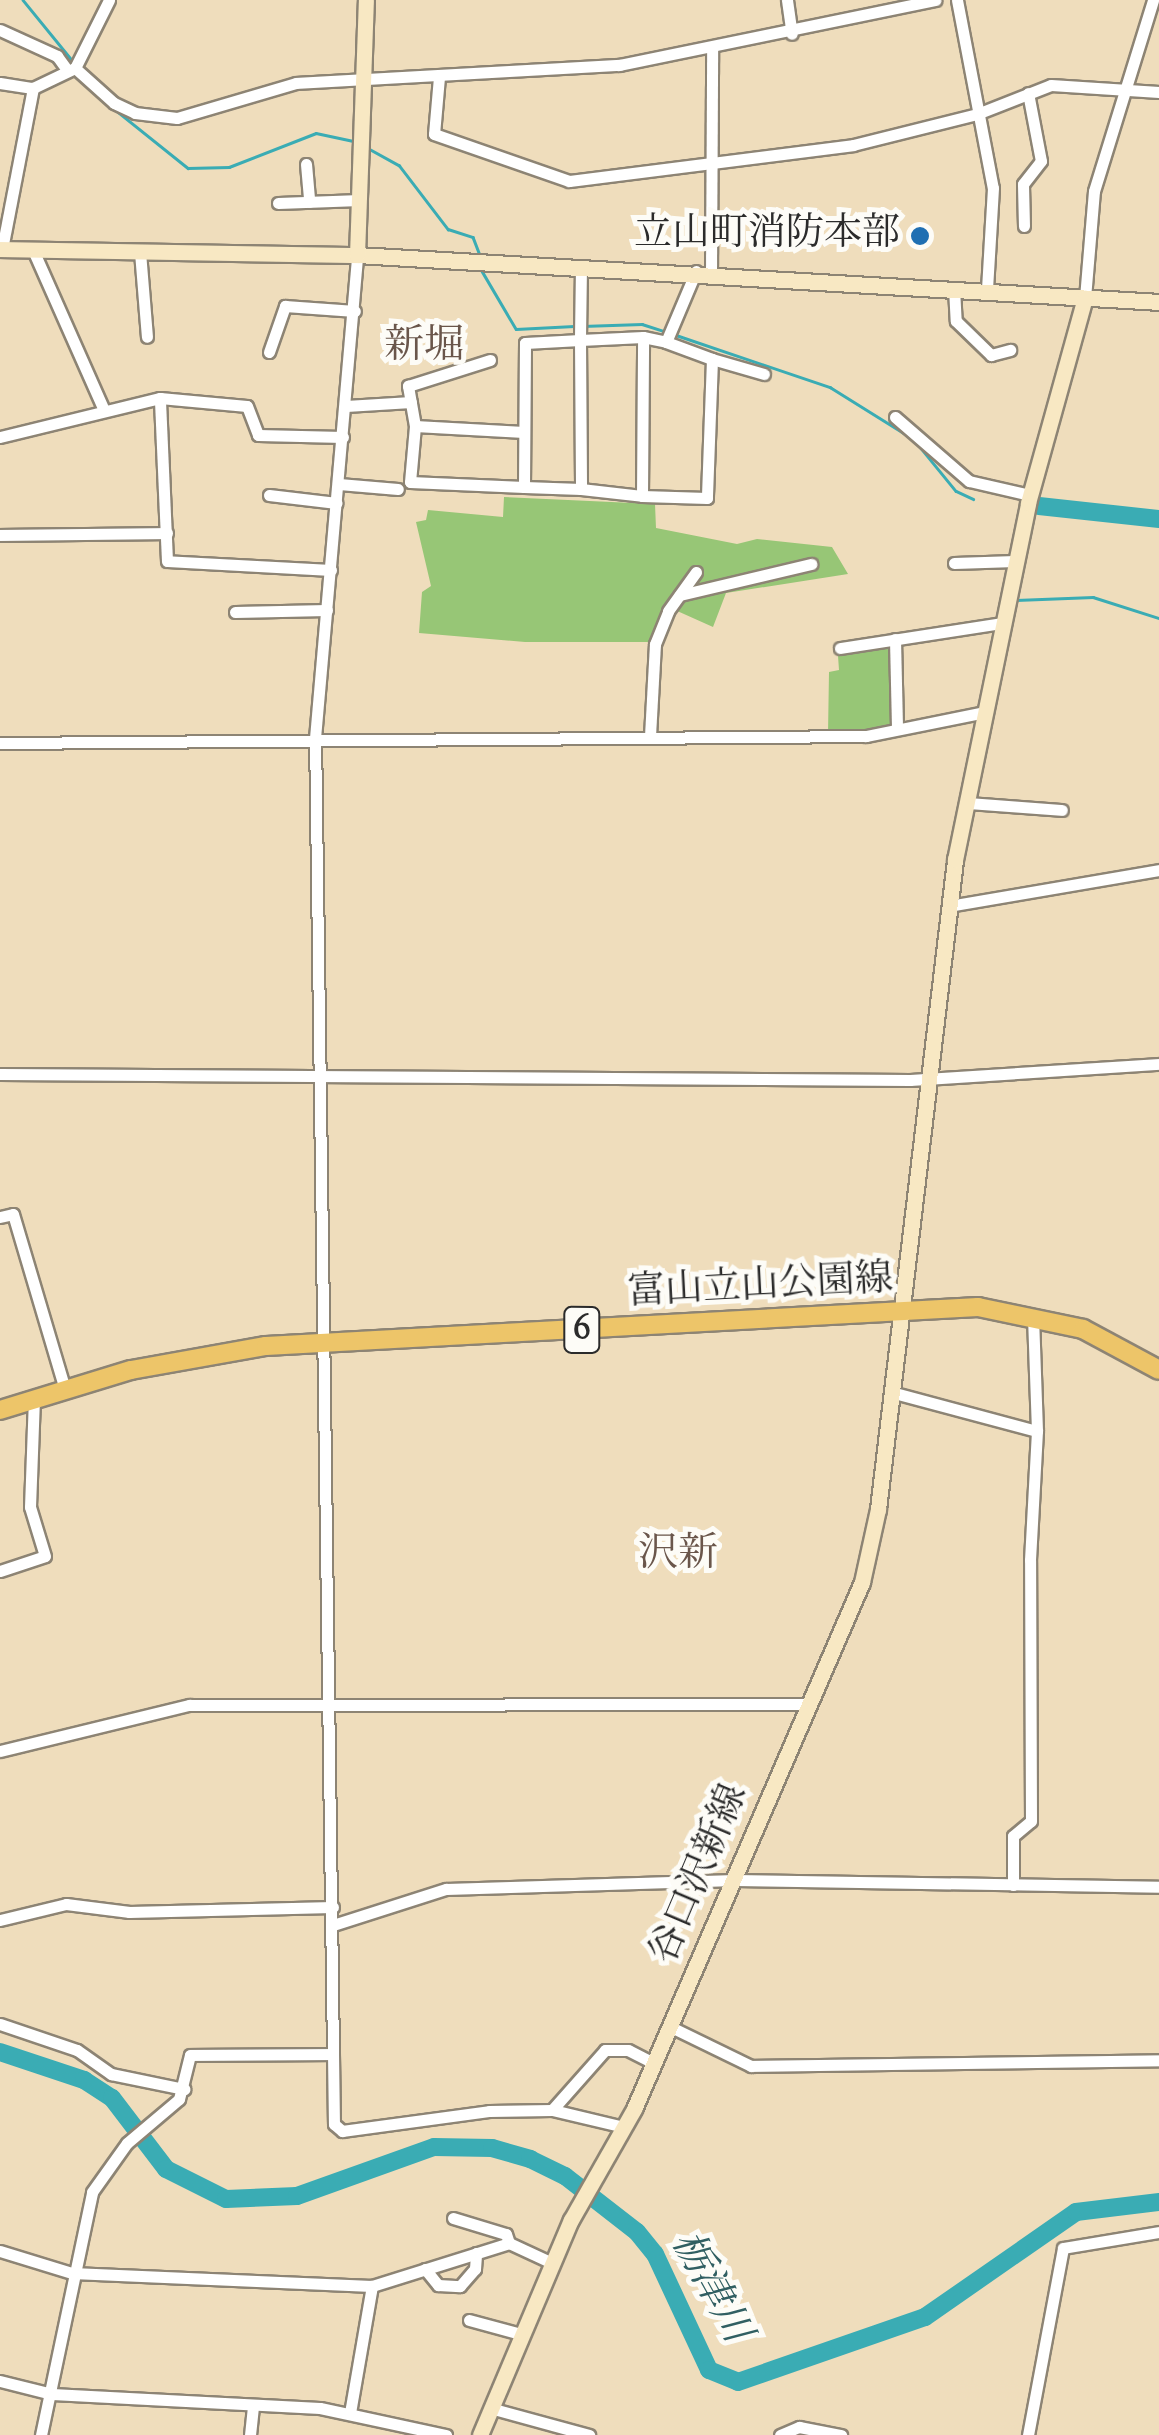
<!DOCTYPE html>
<html>
<head>
<meta charset="utf-8">
<style>
  body { margin:0 }
  #map { position:relative; width:1159px; height:2435px; overflow:hidden; background:#efddbc; font-family:"Sorts Mill Goudy","Noto Serif JP",serif }
  div>[style] { position:absolute }
  .green>* { inset:0; background:#97c676 }
  .stream>* { height:2.5px; margin:-1.25px; padding:0 1.25px; transform-origin:1.25px; border-radius:1.25px; background:#3aacb4 }
  .river>* { height:18px; margin:-9px; padding:0 9px; transform-origin:9px; border-radius:9px; background:#3aacb4 }
  .roads { filter:drop-shadow(2px 0 #8d8474) drop-shadow(-2px 0 #8d8474) drop-shadow(0 2px #8d8474) drop-shadow(0 -2px #8d8474) }
  .street>* { height:11px; margin:-5.5px; padding:0 5.5px; transform-origin:5.5px; border-radius:5.5px; background:#fff }
  .secondary>* { height:15px; margin:-7.5px; padding:0 7.5px; transform-origin:7.5px; border-radius:7.5px; background:#f8e8c3 }
  .primary>* { height:18px; margin:-9px; padding:0 9px; transform-origin:9px; border-radius:9px; background:#edc569 }
  .dots>* { width:28px; height:28px; translate:-50% -50%; box-sizing:border-box; border:5px solid #fdfcf7; border-radius:50% }
  span { translate:-50% -50%; white-space:nowrap; text-align:center; line-height:1.15; -webkit-text-stroke:10px #fdfcf7; paint-order:stroke }
  .shield-label span { padding:2px 8px; background:#fdfcf7; border:2px solid; border-radius:8px; -webkit-text-stroke-width:0 }
  .shield-label { font-size:35px; color:#2b2b2b; font-weight:700 }
  .poi-label { font-size:38px; color:#2b2b2b }
  .right { translate:-100% -50%; text-align:right }
  .street-label { font-size:38px; color:#2b2b2b }
  .neighbourhood-label { font-size:40px; color:#6a564b }
  .water-label { font-size:40px; color:#315f62; font-style:italic }
</style>
</head>
<body>
<div id="map">
  <div class="green">
    <i style="clip-path:polygon(504px 497px,655px 504px,656px 528px,737px 544px,757px 539px,832px 547px,848px 574px,726px 593px,713px 627px,675px 610px,661px 642px,525px 642px,419px 633px,422px 592px,431px 586px,416px 522px,426px 520px,428px 510px,503px 517px)"></i>
    <i style="clip-path:polygon(891px 645px,891px 724px,866px 733px,828px 733px,829px 672px,839px 670px,838px 656px)"></i>
  </div>
  <div class="stream">
    <i style="left:23px;top:0;width:77px;rotate:50.8deg"></i>
    <i style="left:113px;top:108px;width:96px;rotate:38.7deg"></i>
    <i style="left:188px;top:168px;width:41px;rotate:-1.4deg"></i>
    <i style="left:229px;top:167px;width:93px;rotate:-21.3deg"></i>
    <i style="left:316px;top:133px;width:39px;rotate:12deg"></i>
    <i style="left:366px;top:147px;width:38px;rotate:29deg"></i>
    <i style="left:399px;top:165px;width:81px;rotate:52.6deg"></i>
    <i style="left:448px;top:229px;width:26px;rotate:18deg"></i>
    <i style="left:473px;top:237px;width:22px;rotate:69deg"></i>
    <i style="left:482px;top:271px;width:67px;rotate:59.6deg"></i>
    <i style="left:516px;top:329px;width:58px;rotate:-3deg"></i>
    <i style="left:582px;top:326px;width:60px;rotate:-1.9deg"></i>
    <i style="left:642px;top:324px;width:22px;rotate:18deg"></i>
    <i style="left:676px;top:335px;width:163px;rotate:18.7deg"></i>
    <i style="left:830px;top:387px;width:94px;rotate:32deg"></i>
    <i style="left:916px;top:442px;width:63px;rotate:50.8deg"></i>
    <i style="left:956px;top:491px;width:19px;rotate:25deg"></i>
    <i style="left:1016px;top:600px;width:77px;rotate:-2.2deg"></i>
    <i style="left:1093px;top:597px;width:69px;rotate:17.7deg"></i>
  </div>
  <div class="river">
    <i style="left:1039px;top:506px;width:121px;rotate:6.2deg"></i>
    <i style="left:0;top:2052px;width:89px;rotate:18.4deg"></i>
    <i style="left:84px;top:2080px;width:33px;rotate:33deg"></i>
    <i style="left:112px;top:2098px;width:89px;rotate:52.7deg"></i>
    <i style="left:166px;top:2169px;width:67px;rotate:26.6deg"></i>
    <i style="left:226px;top:2199px;width:71px;rotate:-2.4deg"></i>
    <i style="left:297px;top:2196px;width:145px;rotate:-19.7deg"></i>
    <i style="left:434px;top:2147px;width:58px;rotate:1deg"></i>
    <i style="left:492px;top:2148px;width:40px;rotate:16deg"></i>
    <i style="left:530px;top:2159px;width:39px;rotate:26deg"></i>
    <i style="left:565px;top:2176px;width:91px;rotate:37.9deg"></i>
    <i style="left:637px;top:2232px;width:28px;rotate:51deg"></i>
    <i style="left:655px;top:2254px;width:128px;rotate:65deg"></i>
    <i style="left:709px;top:2370px;width:31px;rotate:22deg"></i>
    <i style="left:738px;top:2382px;width:198px;rotate:-19.2deg"></i>
    <i style="left:925px;top:2317px;width:184px;rotate:-34.8deg"></i>
    <i style="left:1076px;top:2212px;width:84px;rotate:-6.9deg"></i>
  </div>
  <div class="roads">
    <div class="street">
      <i style="left:787px;top:0;width:34px;rotate:82deg"></i>
      <i style="left:957px;top:0;width:191px;rotate:79.2deg"></i>
      <i style="left:993px;top:188px;width:102px;rotate:93.4deg"></i>
      <i style="left:0;top:30px;width:63px;rotate:24.5deg"></i>
      <i style="left:57px;top:56px;width:17px;rotate:54deg"></i>
      <i style="left:75px;top:68px;width:76px;rotate:-63.4deg"></i>
      <i style="left:439px;top:77px;width:57px;rotate:95deg"></i>
      <i style="left:434px;top:134px;width:143px;rotate:19.2deg"></i>
      <i style="left:569px;top:181px;width:286px;rotate:-7.2deg"></i>
      <i style="left:853px;top:145px;width:128px;rotate:-14deg"></i>
      <i style="left:977px;top:114px;width:79px;rotate:-21.4deg"></i>
      <i style="left:1051px;top:85px;width:108px;rotate:3.7deg"></i>
      <i style="left:0;top:83px;width:33px;rotate:9deg"></i>
      <i style="left:33px;top:88px;width:47px;rotate:-25.5deg"></i>
      <i style="left:75px;top:68px;width:52px;rotate:41.9deg"></i>
      <i style="left:114px;top:103px;width:23px;rotate:25deg"></i>
      <i style="left:135px;top:113px;width:42px;rotate:6.8deg"></i>
      <i style="left:177px;top:118px;width:124px;rotate:-16.4deg"></i>
      <i style="left:296px;top:83px;width:324px;rotate:-3.2deg"></i>
      <i style="left:619px;top:65px;width:323px;rotate:-11.6deg"></i>
      <i style="left:306px;top:164px;width:38px;rotate:85deg"></i>
      <i style="left:278px;top:203px;width:82px;rotate:-2.1deg"></i>
      <i style="left:1024px;top:226px;width:42px;rotate:-91.4deg"></i>
      <i style="left:1023px;top:184px;width:29px;rotate:-52deg"></i>
      <i style="left:1041px;top:161px;width:69px;rotate:-100.8deg"></i>
      <i style="left:2px;top:249px;width:164px;rotate:-79.1deg"></i>
      <i style="left:33px;top:250px;width:175px;rotate:66.1deg"></i>
      <i style="left:140px;top:252px;width:85px;rotate:85.3deg"></i>
      <i style="left:581px;top:266px;width:74px;rotate:90.8deg"></i>
      <i style="left:580px;top:340px;width:63px;rotate:-2.7deg"></i>
      <i style="left:711px;top:272px;width:225px;rotate:-89.7deg"></i>
      <i style="left:954px;top:288px;width:33px;rotate:87deg"></i>
      <i style="left:956px;top:321px;width:49px;rotate:44.2deg"></i>
      <i style="left:991px;top:355px;width:20px;rotate:-15deg"></i>
      <i style="left:1085px;top:298px;width:107px;rotate:-85.2deg"></i>
      <i style="left:1094px;top:191px;width:200px;rotate:-72.8deg"></i>
      <i style="left:580px;top:340px;width:149px;rotate:89.6deg"></i>
      <i style="left:581px;top:489px;width:57px;rotate:-178deg"></i>
      <i style="left:524px;top:487px;width:144px;rotate:-89.6deg"></i>
      <i style="left:525px;top:343px;width:55px;rotate:-3.1deg"></i>
      <i style="left:666px;top:342px;width:49px;rotate:20.3deg"></i>
      <i style="left:712px;top:359px;width:139px;rotate:92.1deg"></i>
      <i style="left:707px;top:498px;width:65px;rotate:-178.2deg"></i>
      <i style="left:642px;top:496px;width:159px;rotate:-89.6deg"></i>
      <i style="left:643px;top:337px;width:24px;rotate:12deg"></i>
      <i style="left:666px;top:342px;width:77px;rotate:-67.1deg"></i>
      <i style="left:269px;top:352px;width:49px;rotate:-70.8deg"></i>
      <i style="left:285px;top:306px;width:70px;rotate:4.1deg"></i>
      <i style="left:712px;top:359px;width:54px;rotate:16.1deg"></i>
      <i style="left:346px;top:406px;width:65px;rotate:-3.5deg"></i>
      <i style="left:895px;top:417px;width:98px;rotate:40.9deg"></i>
      <i style="left:969px;top:481px;width:63px;rotate:12.9deg"></i>
      <i style="left:415px;top:426px;width:41px;rotate:-99.9deg"></i>
      <i style="left:408px;top:386px;width:86px;rotate:-17.6deg"></i>
      <i style="left:0;top:437px;width:165px;rotate:-13.7deg"></i>
      <i style="left:339px;top:484px;width:59px;rotate:4.8deg"></i>
      <i style="left:524px;top:487px;width:114px;rotate:-177.5deg"></i>
      <i style="left:410px;top:482px;width:56px;rotate:-84.9deg"></i>
      <i style="left:415px;top:426px;width:109px;rotate:3.2deg"></i>
      <i style="left:581px;top:489px;width:61px;rotate:6.5deg"></i>
      <i style="left:269px;top:495px;width:68px;rotate:6.7deg"></i>
      <i style="left:0;top:535px;width:167px;rotate:-0.7deg"></i>
      <i style="left:954px;top:563px;width:61px;rotate:-1.9deg"></i>
      <i style="left:331px;top:570px;width:164px;rotate:-176.9deg"></i>
      <i style="left:167px;top:561px;width:163px;rotate:-92.5deg"></i>
      <i style="left:160px;top:398px;width:87px;rotate:5.3deg"></i>
      <i style="left:247px;top:406px;width:31px;rotate:69deg"></i>
      <i style="left:258px;top:435px;width:85px;rotate:1.3deg"></i>
      <i style="left:680px;top:595px;width:135px;rotate:-13.3deg"></i>
      <i style="left:235px;top:612px;width:92px;rotate:-1.2deg"></i>
      <i style="left:895px;top:639px;width:87px;rotate:88.7deg"></i>
      <i style="left:840px;top:648px;width:164px;rotate:-8.8deg"></i>
      <i style="left:650px;top:736px;width:92px;rotate:-86.9deg"></i>
      <i style="left:655px;top:644px;width:35px;rotate:-68deg"></i>
      <i style="left:668px;top:611px;width:48px;rotate:-54.3deg"></i>
      <i style="left:0;top:743px;width:866px;rotate:-0.46deg"></i>
      <i style="left:866px;top:736px;width:121px;rotate:-11.4deg"></i>
      <i style="left:967px;top:803px;width:95px;rotate:4.2deg"></i>
      <i style="left:949px;top:906px;width:213px;rotate:-9.7deg"></i>
      <i style="left:0;top:1074px;width:910px;rotate:0.38deg"></i>
      <i style="left:910px;top:1080px;width:250px;rotate:-3.7deg"></i>
      <i style="left:0;top:1217px;width:13px;rotate:-13deg"></i>
      <i style="left:13px;top:1214px;width:184px;rotate:73.5deg"></i>
      <i style="left:891px;top:1392px;width:151px;rotate:15deg"></i>
      <i style="left:0;top:1571px;width:47px;rotate:-18.4deg"></i>
      <i style="left:45px;top:1556px;width:51px;rotate:-107deg"></i>
      <i style="left:30px;top:1507px;width:108px;rotate:-87.9deg"></i>
      <i style="left:0;top:1751px;width:195px;rotate:-13.7deg"></i>
      <i style="left:189px;top:1705px;width:620px;rotate:-0.09deg"></i>
      <i style="left:1013px;top:1885px;width:49px;rotate:-90deg"></i>
      <i style="left:1013px;top:1836px;width:23px;rotate:-40deg"></i>
      <i style="left:1031px;top:1821px;width:261px;rotate:-90.2deg"></i>
      <i style="left:1030px;top:1560px;width:129px;rotate:-86.9deg"></i>
      <i style="left:1037px;top:1431px;width:116px;rotate:-92deg"></i>
      <i style="left:0;top:1920px;width:68px;rotate:-13.6deg"></i>
      <i style="left:66px;top:1904px;width:64px;rotate:7.2deg"></i>
      <i style="left:129px;top:1912px;width:204px;rotate:-1.4deg"></i>
      <i style="left:333px;top:1925px;width:119px;rotate:-17.7deg"></i>
      <i style="left:446px;top:1889px;width:289px;rotate:-1.8deg"></i>
      <i style="left:735px;top:1880px;width:424px;rotate:0.9deg"></i>
      <i style="left:0;top:2024px;width:81px;rotate:18.7deg"></i>
      <i style="left:77px;top:2050px;width:42px;rotate:35.2deg"></i>
      <i style="left:111px;top:2074px;width:75px;rotate:11.6deg"></i>
      <i style="left:671px;top:2027px;width:89px;rotate:26deg"></i>
      <i style="left:751px;top:2066px;width:408px;rotate:-0.8deg"></i>
      <i style="left:333px;top:2054px;width:70px;rotate:89.2deg"></i>
      <i style="left:334px;top:2124px;width:11px;rotate:41deg"></i>
      <i style="left:342px;top:2131px;width:148px;rotate:-7.7deg"></i>
      <i style="left:489px;top:2111px;width:63px;rotate:-0.9deg"></i>
      <i style="left:624px;top:2127px;width:74px;rotate:-166.7deg"></i>
      <i style="left:552px;top:2110px;width:80px;rotate:-48.5deg"></i>
      <i style="left:605px;top:2050px;width:23px"></i>
      <i style="left:628px;top:2050px;width:30px;rotate:27deg"></i>
      <i style="left:453px;top:2218px;width:55px;rotate:16.8deg"></i>
      <i style="left:506px;top:2234px;width:9px;rotate:72deg"></i>
      <i style="left:0;top:2251px;width:75px;rotate:17deg"></i>
      <i style="left:72px;top:2273px;width:300px;rotate:2.5deg"></i>
      <i style="left:425px;top:2269px;width:21px;rotate:51deg"></i>
      <i style="left:438px;top:2285px;width:22px;rotate:3deg"></i>
      <i style="left:460px;top:2286px;width:23px;rotate:-49deg"></i>
      <i style="left:475px;top:2269px;width:16px;rotate:-86deg"></i>
      <i style="left:469px;top:2320px;width:54px;rotate:15.1deg"></i>
      <i style="left:0;top:2381px;width:54px;rotate:14deg"></i>
      <i style="left:52px;top:2394px;width:268px;rotate:3deg"></i>
      <i style="left:320px;top:2408px;width:129px;rotate:12.1deg"></i>
      <i style="left:490px;top:2408px;width:103px;rotate:15.3deg"></i>
      <i style="left:350px;top:2413px;width:129px;rotate:-80.2deg"></i>
      <i style="left:372px;top:2286px;width:144px;rotate:-17.4deg"></i>
      <i style="left:509px;top:2243px;width:47px;rotate:24.9deg"></i>
      <i style="left:41px;top:2435px;width:248px;rotate:-78.1deg"></i>
      <i style="left:92px;top:2192px;width:60px;rotate:-54.5deg"></i>
      <i style="left:127px;top:2143px;width:68px;rotate:-40.2deg"></i>
      <i style="left:179px;top:2099px;width:45px;rotate:-76deg"></i>
      <i style="left:190px;top:2055px;width:143px;rotate:-0.4deg"></i>
      <i style="left:333px;top:2054px;width:1316px;rotate:-90.78deg"></i>
      <i style="left:315px;top:738px;width:485px;rotate:-85deg"></i>
      <i style="left:250px;top:2435px;width:30px;rotate:-84deg"></i>
      <i style="left:780px;top:2435px;width:21px;rotate:-23deg"></i>
      <i style="left:799px;top:2427px;width:43px;rotate:10.8deg"></i>
      <i style="left:1028px;top:2435px;width:190px;rotate:-79.4deg"></i>
      <i style="left:1063px;top:2248px;width:97px;rotate:-9.5deg"></i>
    </div>
    <div class="secondary">
      <i style="left:0;top:249px;width:357px;rotate:1deg"></i>
      <i style="left:357px;top:255px;width:803px;rotate:3.35deg"></i>
      <i style="left:357px;top:255px;width:255px;rotate:-88deg"></i>
      <i style="left:480px;top:2435px;width:233px;rotate:-67.1deg"></i>
      <i style="left:571px;top:2220px;width:128px;rotate:-60.4deg"></i>
      <i style="left:634px;top:2109px;width:574px;rotate:-66.6deg"></i>
      <i style="left:862px;top:1582px;width:75px;rotate:-77.6deg"></i>
      <i style="left:878px;top:1509px;width:654px;rotate:-83.23deg"></i>
      <i style="left:955px;top:860px;width:364px;rotate:-78.4deg"></i>
      <i style="left:1028px;top:503px;width:213px;rotate:-74.5deg"></i>
    </div>
    <div class="primary">
      <i style="left:0;top:1410px;width:137px;rotate:-17deg"></i>
      <i style="left:131px;top:1370px;width:137px;rotate:-10.1deg"></i>
      <i style="left:266px;top:1346px;width:713px;rotate:-3.14deg"></i>
      <i style="left:978px;top:1307px;width:107px;rotate:11.8deg"></i>
      <i style="left:1083px;top:1329px;width:86px;rotate:28.3deg"></i>
    </div>
  </div>
  <div class="dots">
    <i style="left:920px;top:236px;background:#1f6fb2"></i>
  </div>
  <div class="shield-label">
    <span style="left:582px;top:1330px">6</span>
  </div>
  <div class="poi-label">
    <span class="right" style="left:900px;top:236px">立山町消防本部</span>
  </div>
  <div class="street-label">
    <span style="left:760px;top:1288px;rotate:-3deg">富山立山公園線</span>
    <span style="left:701px;top:1875px;rotate:-67deg">谷口沢新線</span>
  </div>
  <div class="neighbourhood-label">
    <span style="left:424px;top:348px">新堀</span>
    <span style="left:678px;top:1556px">沢新</span>
  </div>
  <div class="water-label">
    <span style="left:709px;top:2288px;rotate:61deg">栃津川</span>
  </div>
</div>
</body>
</html>
